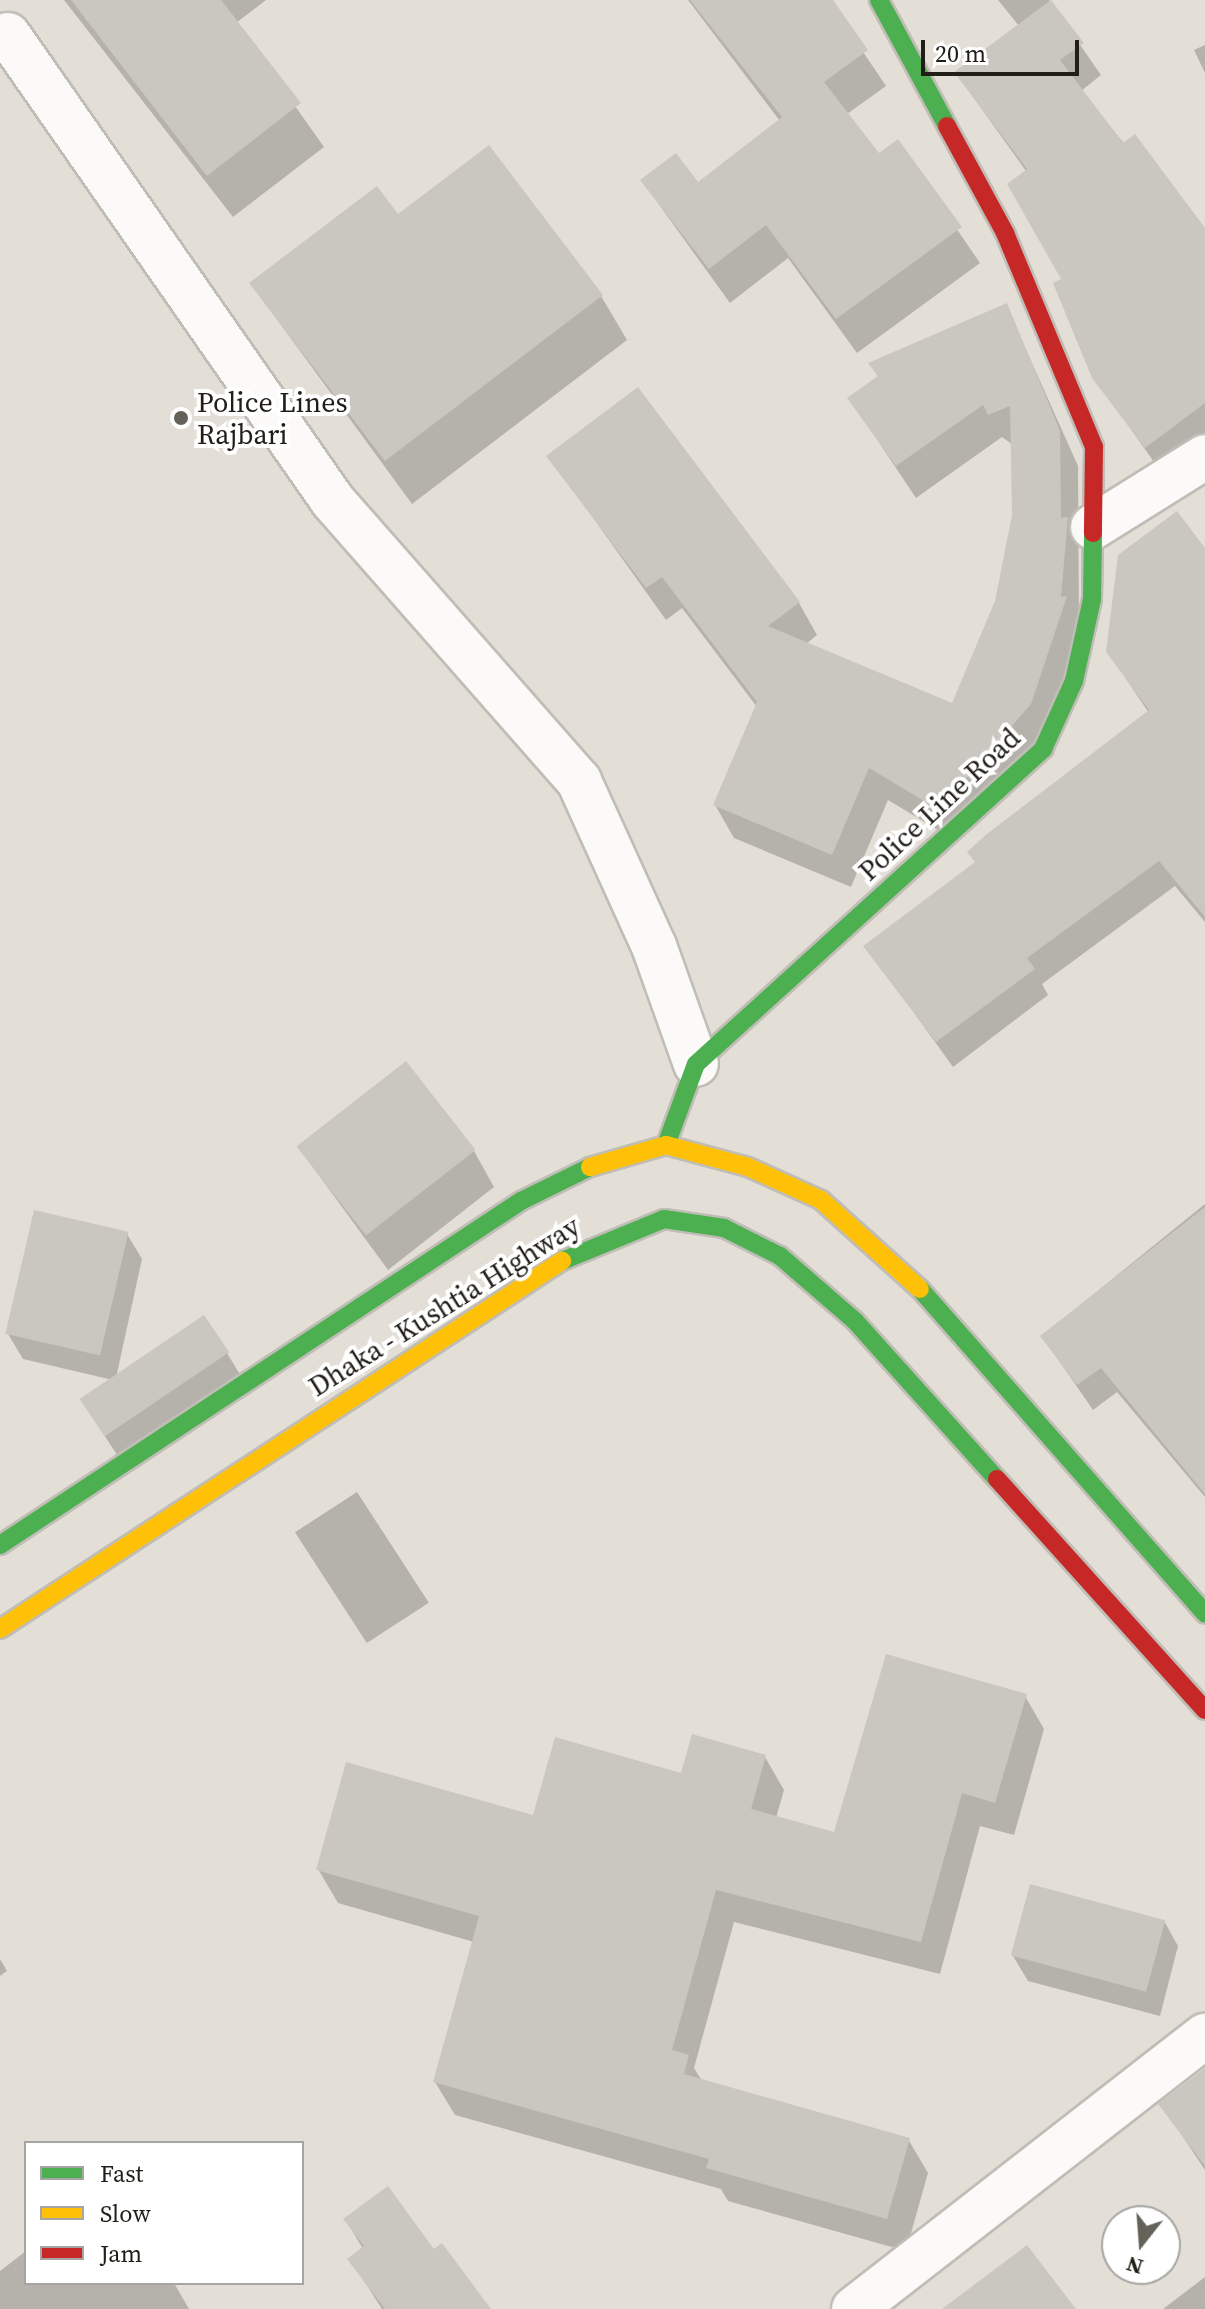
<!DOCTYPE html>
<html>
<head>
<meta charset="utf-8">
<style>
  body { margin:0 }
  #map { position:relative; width:1205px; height:2309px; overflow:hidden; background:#e3dfd6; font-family:"Source Serif 4",serif }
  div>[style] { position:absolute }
  .shadow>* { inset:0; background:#0003; transform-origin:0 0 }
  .building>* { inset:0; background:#cac7c0; transform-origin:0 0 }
  .roads { filter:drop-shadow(2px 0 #c0bdb6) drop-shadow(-2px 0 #c0bdb6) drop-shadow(0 2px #c0bdb6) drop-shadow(0 -2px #c0bdb6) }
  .street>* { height:44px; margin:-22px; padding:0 22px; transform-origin:22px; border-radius:22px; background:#fbfaf9 }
  .fast>* { height:18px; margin:-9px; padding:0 9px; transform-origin:9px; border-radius:9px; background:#4caf50 }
  .slow>* { height:18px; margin:-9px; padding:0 9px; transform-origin:9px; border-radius:9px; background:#ffc107 }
  .jam>* { height:18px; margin:-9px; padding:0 9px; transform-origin:9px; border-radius:9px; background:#c62828 }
  .dots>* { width:22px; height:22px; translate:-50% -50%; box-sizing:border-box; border:4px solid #fff; border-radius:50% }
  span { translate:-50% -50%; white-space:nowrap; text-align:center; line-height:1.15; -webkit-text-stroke:8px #fff; paint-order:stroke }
  .poi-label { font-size:28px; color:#211e18 }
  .left { translate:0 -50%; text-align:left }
  .street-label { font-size:28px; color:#211e18 }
  .legend { position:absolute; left:24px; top:2141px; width:280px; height:144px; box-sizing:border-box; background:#fff; border:2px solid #a6a5a3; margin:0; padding:10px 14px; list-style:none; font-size:24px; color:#211e18 }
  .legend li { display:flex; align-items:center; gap:16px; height:40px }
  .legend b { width:40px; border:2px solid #a6a5a3 }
  .north { position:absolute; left:1101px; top:2205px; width:80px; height:80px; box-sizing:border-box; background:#fff; border:2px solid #a6a5a3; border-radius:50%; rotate:197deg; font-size:22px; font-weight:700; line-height:32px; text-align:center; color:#211e18 }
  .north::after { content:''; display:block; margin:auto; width:28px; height:36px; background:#65625a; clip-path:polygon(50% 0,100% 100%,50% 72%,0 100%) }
  .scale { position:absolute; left:921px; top:40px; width:158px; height:36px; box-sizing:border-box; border:4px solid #211e18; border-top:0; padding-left:10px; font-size:24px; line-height:28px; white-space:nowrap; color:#211e18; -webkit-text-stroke:6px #fff; paint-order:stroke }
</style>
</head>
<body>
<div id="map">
  <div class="shadow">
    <i style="clip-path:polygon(64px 0,266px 0,236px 23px,324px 147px,233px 217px)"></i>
    <i style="clip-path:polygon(688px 0,828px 0,886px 86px,847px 114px,879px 156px,897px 142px,980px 263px,857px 353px,788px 258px,730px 303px,642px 181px,698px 184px,780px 121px)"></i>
    <i style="clip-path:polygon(998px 0,1049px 0,1101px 75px,1081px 91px,1205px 242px,1205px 439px,1161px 472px,1094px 377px,1026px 171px,956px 73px,1019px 26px)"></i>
    <i style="clip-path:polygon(1205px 45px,1205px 73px,1194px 50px)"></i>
    <i style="clip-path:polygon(398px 217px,601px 296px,627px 340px,412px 504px,251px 284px)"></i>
    <i style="clip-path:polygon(1006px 305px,1078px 466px,1079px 621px,1050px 737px,958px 842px,888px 800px,851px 887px,734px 838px,715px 805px,757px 707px,682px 608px,666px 620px,549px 456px,799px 603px,817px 635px,806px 644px,953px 706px,997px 601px,1014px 515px,1013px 445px,1002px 437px,916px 498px,850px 399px,879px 378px,871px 364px)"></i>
    <i style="clip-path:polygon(1205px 551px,1205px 922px,1175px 886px,1042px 984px,1048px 995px,953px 1067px,866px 946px,977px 864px,1149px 713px,1108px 652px)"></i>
    <i style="clip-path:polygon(299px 1148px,474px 1151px,494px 1187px,388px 1270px)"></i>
    <i style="clip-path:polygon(1205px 1204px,1205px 1497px,1117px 1392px,1093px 1410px,1042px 1336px)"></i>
    <i style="clip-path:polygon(127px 1234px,142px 1259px,116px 1378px,227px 1353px,242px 1378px,121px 1461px,82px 1401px,113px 1380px,23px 1359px,8px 1334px)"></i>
    <i style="left:357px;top:1492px;width:132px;height:74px;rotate:57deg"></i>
    <i style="clip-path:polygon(1025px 1696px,1044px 1729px,1014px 1835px,980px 1826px,940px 1974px,734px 1922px,694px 2068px,702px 2081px,908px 2139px,928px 2173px,906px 2251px,728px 2201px,721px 2189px,455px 2115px,435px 2082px,474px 1942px,338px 1903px,318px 1869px,765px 1757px,784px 1790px,776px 1818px,835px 1835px)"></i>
    <i style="clip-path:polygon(1164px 1921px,1178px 1946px,1160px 2016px,1028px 1981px,1013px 1956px)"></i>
    <i style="clip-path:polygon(0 1959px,7px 1971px,0 1976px)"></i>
    <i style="clip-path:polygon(1205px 2070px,1205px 2170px,1161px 2104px)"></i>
    <i style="clip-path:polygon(346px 2220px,434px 2252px,488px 2309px,382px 2309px,350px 2259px,363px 2249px)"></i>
    <i style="clip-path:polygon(26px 2251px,26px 2283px,174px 2283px,189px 2309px,0 2309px,0 2271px)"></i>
    <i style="clip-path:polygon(1205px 2277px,1205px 2309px,1163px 2309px)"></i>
  </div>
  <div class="building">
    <i style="clip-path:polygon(71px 0,221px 0,301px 103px,207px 176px)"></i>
    <i style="clip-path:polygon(690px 0,833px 0,868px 50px,824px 82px,879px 153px,898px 139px,962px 227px,836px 319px,766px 225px,709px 269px,640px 180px,676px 153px,698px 182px,782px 117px)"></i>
    <i style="clip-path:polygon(1051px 0,1084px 43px,1060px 60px,1123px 143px,1135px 134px,1205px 228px,1205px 403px,1145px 448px,1092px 378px,1053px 283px,1061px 279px,1007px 184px,1027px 169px,954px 72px)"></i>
    <i style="clip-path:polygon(489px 145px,603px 295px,385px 461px,249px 283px,377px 186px,398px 214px)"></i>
    <i style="clip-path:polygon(1007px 303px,1060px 431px,1061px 518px,1068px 517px,1061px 597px,1067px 596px,1031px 704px,939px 810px,869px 768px,832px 855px,713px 805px,757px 702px,662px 577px,646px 588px,546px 456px,638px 387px,800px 602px,768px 626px,952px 703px,995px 601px,1012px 515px,1010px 406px,988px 415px,983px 405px,896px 466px,847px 398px,878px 376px,868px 363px)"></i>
    <i style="clip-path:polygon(1177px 511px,1205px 548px,1205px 917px,1159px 861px,1027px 958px,1035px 969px,936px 1042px,863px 946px,975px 862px,967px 852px,987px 834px,1149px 710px,1106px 652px,1118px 555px)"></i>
    <i style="left:406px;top:1061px;width:113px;height:139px;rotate:52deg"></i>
    <i style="clip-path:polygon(1205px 1207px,1205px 1494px,1101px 1368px,1077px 1385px,1040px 1336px)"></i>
    <i style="left:34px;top:1210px;width:97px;height:127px;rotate:13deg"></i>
    <i style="left:204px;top:1315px;width:45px;height:150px;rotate:56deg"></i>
    <i style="clip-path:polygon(886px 1654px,1027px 1694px,995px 1803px,962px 1793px,921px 1942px,716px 1890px,672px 2050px,689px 2055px,684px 2074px,910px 2138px,887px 2219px,706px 2168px,709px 2159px,433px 2082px,479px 1916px,316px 1870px,346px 1762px,533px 1815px,555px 1737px,681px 1773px,692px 1734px,766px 1755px,751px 1809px,834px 1832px)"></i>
    <i style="left:1030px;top:1884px;width:140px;height:74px;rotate:15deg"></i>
    <i style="clip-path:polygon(1205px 2068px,1205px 2166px,1158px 2104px)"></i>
    <i style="clip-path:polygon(388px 2186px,434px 2249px,442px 2243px,491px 2309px,385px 2309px,347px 2259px,364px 2246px,343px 2219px)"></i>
    <i style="clip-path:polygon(1027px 2245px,1076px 2309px,942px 2309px)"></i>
  </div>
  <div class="roads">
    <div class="street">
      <i style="left:8px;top:35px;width:568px;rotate:55.11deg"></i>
      <i style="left:333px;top:501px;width:373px;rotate:48.7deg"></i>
      <i style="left:579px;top:781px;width:181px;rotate:65.6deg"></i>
      <i style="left:654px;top:946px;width:125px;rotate:70.4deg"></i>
      <i style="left:1093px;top:527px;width:132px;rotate:-32deg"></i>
      <i style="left:854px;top:2309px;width:445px;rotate:-37.9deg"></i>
    </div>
    <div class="fast">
      <i style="left:879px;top:0;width:143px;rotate:61.6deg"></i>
      <i style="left:666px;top:1145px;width:86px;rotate:-69.7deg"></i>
      <i style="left:696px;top:1064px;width:469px;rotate:-42.2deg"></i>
      <i style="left:1043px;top:749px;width:75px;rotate:-65.5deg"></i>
      <i style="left:1074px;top:681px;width:84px;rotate:-77.6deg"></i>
      <i style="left:1092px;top:599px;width:66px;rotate:-89.1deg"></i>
      <i style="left:562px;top:1261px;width:110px;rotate:-22.4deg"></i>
      <i style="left:664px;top:1219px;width:61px;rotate:8.5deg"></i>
      <i style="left:724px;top:1228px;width:63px;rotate:26.6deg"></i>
      <i style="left:780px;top:1256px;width:99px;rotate:40.9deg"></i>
      <i style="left:855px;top:1321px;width:212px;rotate:48.1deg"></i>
      <i style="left:920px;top:1289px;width:432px;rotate:48.7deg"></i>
      <i style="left:0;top:1545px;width:624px;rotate:-33.44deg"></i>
      <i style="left:521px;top:1201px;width:77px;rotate:-26.2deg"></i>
    </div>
    <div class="slow">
      <i style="left:590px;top:1167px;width:79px;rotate:-16.1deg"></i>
      <i style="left:666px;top:1145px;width:85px;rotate:15deg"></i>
      <i style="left:748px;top:1167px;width:80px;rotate:24.3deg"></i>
      <i style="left:821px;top:1200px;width:133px;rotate:42deg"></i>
      <i style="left:0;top:1629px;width:672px;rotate:-33.22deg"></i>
    </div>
    <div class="jam">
      <i style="left:947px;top:126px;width:122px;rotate:61.5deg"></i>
      <i style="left:1005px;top:233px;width:232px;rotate:67.4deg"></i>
      <i style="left:1094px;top:447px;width:86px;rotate:90.7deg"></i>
      <i style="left:997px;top:1479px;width:311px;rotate:48deg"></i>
    </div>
  </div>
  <div class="dots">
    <i style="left:181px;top:418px;background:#65625a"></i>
  </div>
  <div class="poi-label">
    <span class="left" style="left:197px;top:418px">Police Lines<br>Rajbari</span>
  </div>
  <div class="street-label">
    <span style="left:939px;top:804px;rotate:-43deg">Police Line Road</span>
    <span style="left:444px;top:1306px;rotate:-32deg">Dhaka - Kushtia Highway</span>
  </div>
  <ul class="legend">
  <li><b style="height:10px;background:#4caf50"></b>Fast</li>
  <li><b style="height:10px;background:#ffc107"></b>Slow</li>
  <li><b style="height:10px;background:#c62828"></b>Jam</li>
  </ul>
  <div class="north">N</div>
  <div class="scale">20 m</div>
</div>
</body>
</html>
